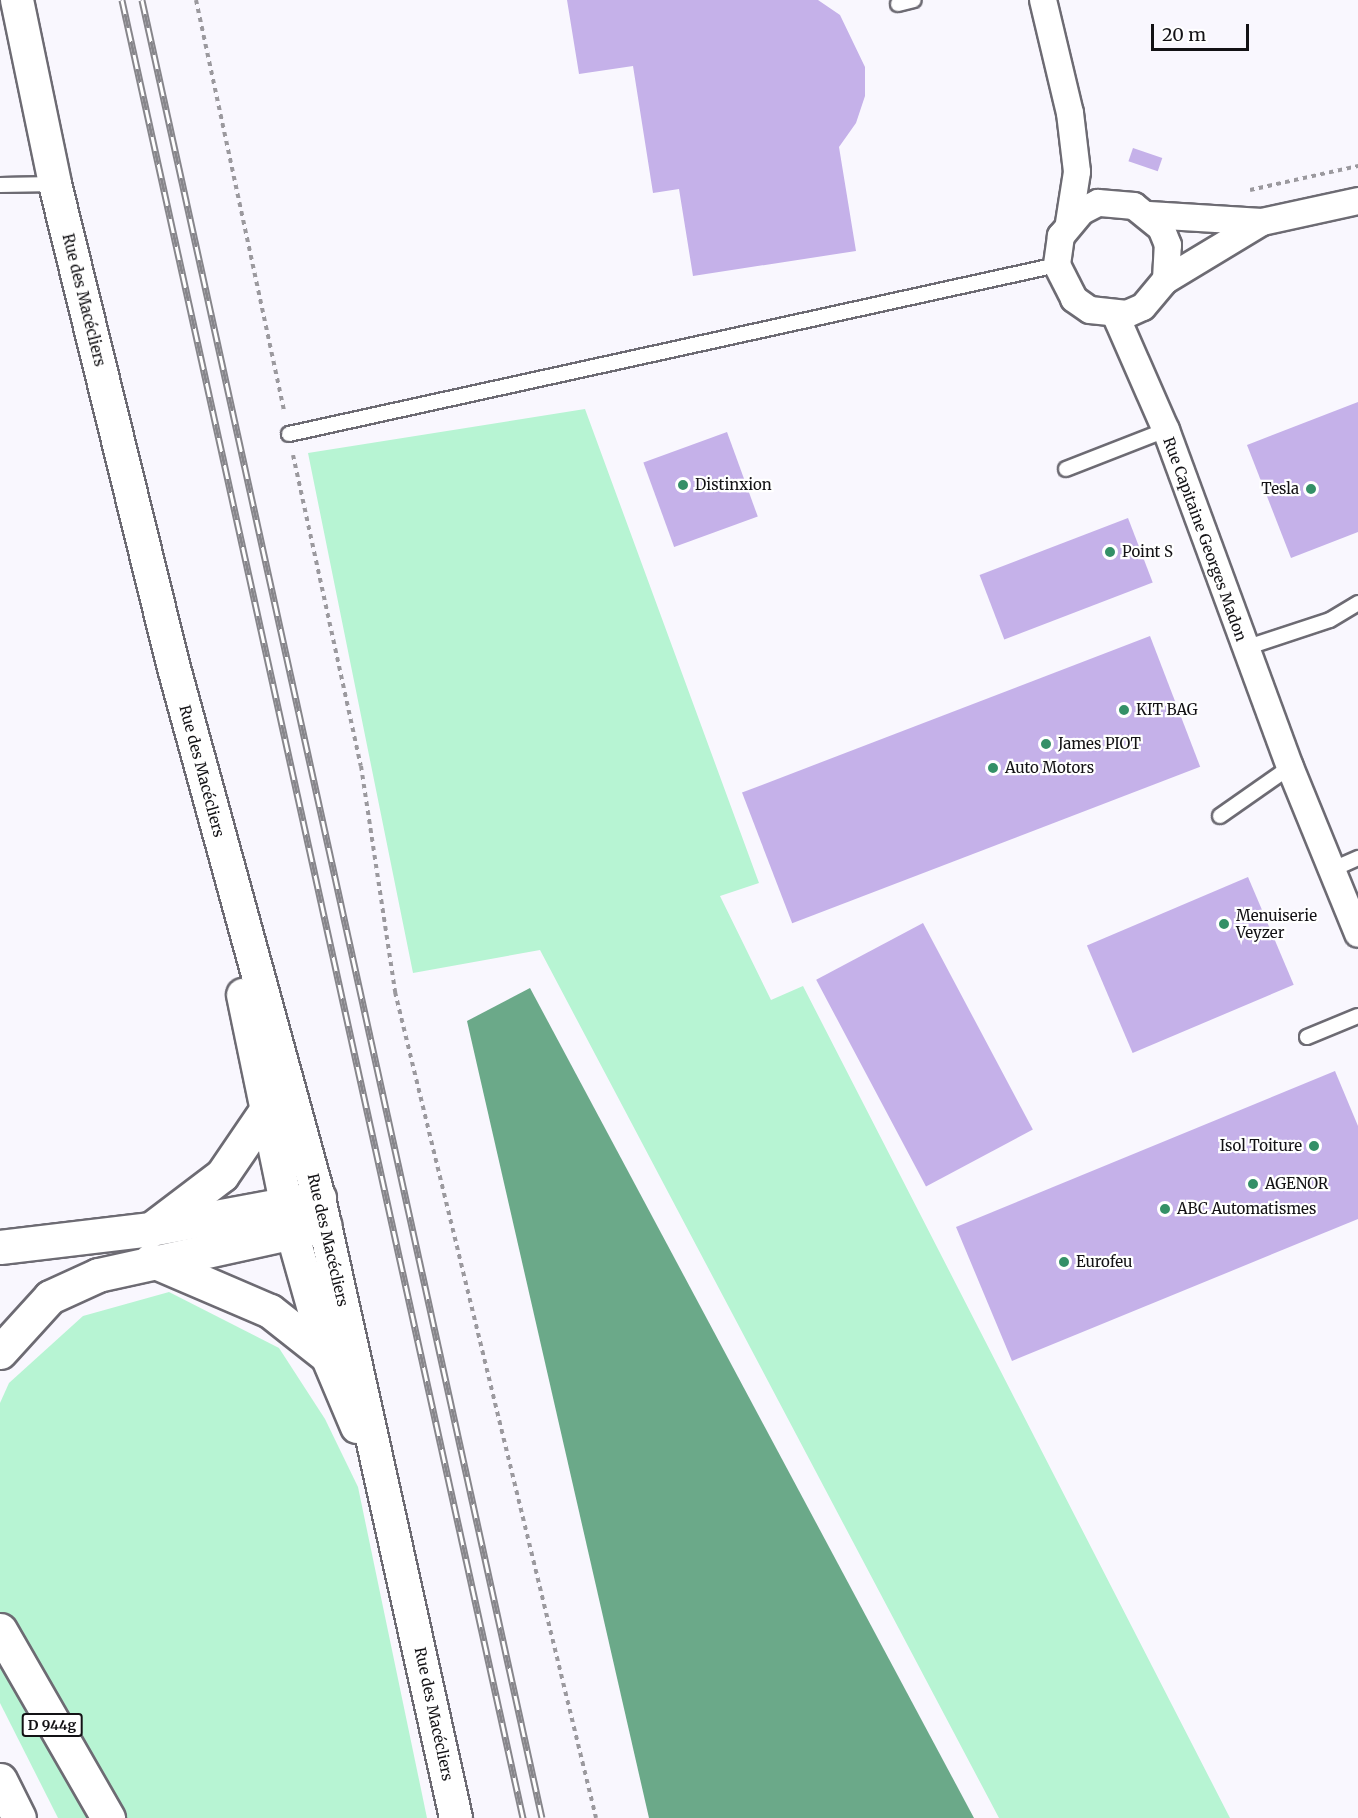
<!DOCTYPE html>
<html>
<head>
<meta charset="utf-8">
<style>
  body { margin:0 }
  #map { position:relative; width:1358px; height:1818px; overflow:hidden; background:#f9f7fe; font-family:Merriweather,serif }
  div>[style] { position:absolute }
  .green>* { inset:0; background:#b7f4d3 }
  .water>* { inset:0; background:#6ba989 }
  .building>* { inset:0; background:#c5b1e9; transform-origin:0 0 }
  .path>* { height:4px; margin-top:-2px; transform-origin:0; background:repeating-linear-gradient(90deg,#9b999e 0 4.5px,transparent 0 9px) }
  .roads { filter:drop-shadow(2px 0 #6d6b73) drop-shadow(-2px 0 #6d6b73) drop-shadow(0 2px #6d6b73) drop-shadow(0 -2px #6d6b73) }
  .service>* { height:14px; margin:-7px; padding:0 7px; transform-origin:7px; border-radius:7px; background:#fff }
  .minor>* { height:26px; margin:-13px; padding:0 13px; transform-origin:13px; border-radius:13px; background:#fff }
  .tertiary>* { height:32px; margin:-16px; padding:0 16px; transform-origin:16px; border-radius:16px; background:#fff }
  .primary>* { height:33px; margin:-16.5px; padding:0 16.5px; transform-origin:16.5px; border-radius:16.5px; background:#fff }
  .rail>* { height:7px; margin-top:-3.5px; transform-origin:0; background:repeating-linear-gradient(90deg,#fff 0 14px,#87868b 0 28px); box-sizing:border-box; border-block:2px solid #87868b }
  .dots>* { width:16px; height:16px; translate:-50% -50%; box-sizing:border-box; border:3px solid #fff; border-radius:50% }
  span { translate:-50% -50%; white-space:nowrap; text-align:center; line-height:1.15; -webkit-text-stroke:4.5px #fff; paint-order:stroke }
  .shield-label span { padding:2px 4px; background:#fff; border:2px solid; border-radius:4px; -webkit-text-stroke-width:0 }
  .shield-label { font-size:14px; color:#131215; font-weight:700 }
  .street-label { font-size:15px; color:#131215 }
  .poi-label { font-size:15px; color:#131215 }
  .left { translate:0 -50%; text-align:left }
  .right { translate:-100% -50%; text-align:right }
  .scale { position:absolute; left:1151px; top:24px; width:98px; height:27px; box-sizing:border-box; border:3px solid #131215; border-top:0; padding-left:8px; font-size:18px; line-height:21px; white-space:nowrap; color:#131215; -webkit-text-stroke:4px #fff; paint-order:stroke }
</style>
</head>
<body>
<div id="map">
  <div class="green">
    <i style="clip-path:polygon(585px 409px,759px 883px,720px 896px,771px 1000px,803px 986px,1230px 1818px,999px 1818px,540px 950px,413px 973px,308px 453px)"></i>
    <i style="clip-path:polygon(169px 1292px,279px 1348px,325px 1419px,358px 1487px,427px 1818px,58px 1818px,0 1703px,0 1403px,9px 1383px,83px 1316px)"></i>
  </div>
  <div class="water">
    <i style="clip-path:polygon(530px 988px,974px 1818px,649px 1818px,467px 1021px)"></i>
  </div>
  <div class="building">
    <i style="clip-path:polygon(567px 0,818px 0,840px 15px,865px 67px,865px 96px,856px 123px,839px 147px,856px 251px,693px 276px,679px 189px,653px 193px,633px 66px,579px 74px)"></i>
    <i style="left:1133px;top:148px;width:31px;height:14px;rotate:19deg"></i>
    <i style="clip-path:polygon(1358px 402px,1358px 532px,1291px 558px,1247px 445px)"></i>
    <i style="left:727px;top:432px;width:90px;height:89px;rotate:70deg"></i>
    <i style="left:1128px;top:518px;width:69px;height:159px;rotate:69deg"></i>
    <i style="left:1150px;top:636px;width:140px;height:437px;rotate:69deg"></i>
    <i style="left:1248px;top:877px;width:117px;height:175px;rotate:67deg"></i>
    <i style="left:923px;top:923px;width:234px;height:121px;rotate:62deg"></i>
    <i style="clip-path:polygon(1335px 1071px,1358px 1126px,1358px 1219px,1012px 1361px,956px 1227px)"></i>
  </div>
  <div class="path">
    <i style="left:196px;top:0;width:421px;rotate:77.9deg"></i>
    <i style="left:1250px;top:190px;width:111px;rotate:-12.5deg"></i>
    <i style="left:293px;top:455px;width:318px;rotate:77.7deg"></i>
    <i style="left:361px;top:766px;width:229px;rotate:81.4deg"></i>
    <i style="left:395px;top:992px;width:850px;rotate:76.32deg"></i>
  </div>
  <div class="roads">
    <div class="service">
      <i style="left:898px;top:4px;width:16px;rotate:-14deg"></i>
      <i style="left:0;top:185px;width:55px;rotate:-1deg"></i>
      <i style="left:289px;top:434px;width:786px;rotate:-12.41deg"></i>
      <i style="left:1066px;top:469px;width:107px;rotate:-21.3deg"></i>
      <i style="left:1245px;top:648px;width:89px;rotate:-18.2deg"></i>
      <i style="left:1330px;top:620px;width:33px;rotate:-31deg"></i>
      <i style="left:1220px;top:816px;width:85px;rotate:-35deg"></i>
      <i style="left:1331px;top:870px;width:30px;rotate:-24deg"></i>
      <i style="left:1307px;top:1037px;width:55px;rotate:-22.4deg"></i>
    </div>
    <div class="minor">
      <i style="left:1043px;top:0;width:116px;rotate:76.6deg"></i>
      <i style="left:1070px;top:113px;width:59px;rotate:83.2deg"></i>
      <i style="left:1077px;top:172px;width:52px;rotate:98.9deg"></i>
      <i style="left:1149px;top:215px;width:113px;rotate:3.5deg"></i>
      <i style="left:1262px;top:222px;width:98px;rotate:-12.3deg"></i>
      <i style="left:1166px;top:280px;width:35px;rotate:-87deg"></i>
      <i style="left:1168px;top:245px;width:18px;rotate:-112deg"></i>
      <i style="left:1161px;top:228px;width:35px;rotate:-141deg"></i>
      <i style="left:1134px;top:206px;width:36px;rotate:-175deg"></i>
      <i style="left:1098px;top:203px;width:18px;rotate:153deg"></i>
      <i style="left:1082px;top:211px;width:33px;rotate:130deg"></i>
      <i style="left:1061px;top:236px;width:29px;rotate:98deg"></i>
      <i style="left:1057px;top:265px;width:38px;rotate:63deg"></i>
      <i style="left:1074px;top:299px;width:19px;rotate:35deg"></i>
      <i style="left:1090px;top:310px;width:37px;rotate:6deg"></i>
      <i style="left:1127px;top:314px;width:17px;rotate:-24deg"></i>
      <i style="left:1143px;top:307px;width:35px;rotate:-50deg"></i>
      <i style="left:1166px;top:280px;width:112px;rotate:-31.1deg"></i>
      <i style="left:1115px;top:314px;width:127px;rotate:66.3deg"></i>
      <i style="left:1166px;top:430px;width:359px;rotate:69.8deg"></i>
      <i style="left:1290px;top:767px;width:180px;rotate:67.8deg"></i>
    </div>
    <div class="tertiary">
      <i style="left:17px;top:0;width:188px;rotate:78.3deg"></i>
      <i style="left:55px;top:184px;width:498px;rotate:76.2deg"></i>
      <i style="left:174px;top:668px;width:549px;rotate:74.7deg"></i>
      <i style="left:319px;top:1198px;width:635px;rotate:77.54deg"></i>
      <i style="left:243px;top:995px;width:242px;rotate:78.3deg"></i>
      <i style="left:292px;top:1232px;width:129px;rotate:74.2deg"></i>
      <i style="left:327px;top:1356px;width:77px;rotate:67.1deg"></i>
    </div>
    <div class="primary">
      <i style="left:155px;top:1226px;width:84px;rotate:-37.3deg"></i>
      <i style="left:222px;top:1175px;width:80px;rotate:-55.7deg"></i>
      <i style="left:0;top:1247px;width:152px;rotate:-6.8deg"></i>
      <i style="left:151px;top:1229px;width:171px;rotate:-10.5deg"></i>
      <i style="left:151px;top:1260px;width:129px;rotate:23.2deg"></i>
      <i style="left:270px;top:1311px;width:73px;rotate:38.3deg"></i>
      <i style="left:0;top:1352px;width:74px;rotate:-47.7deg"></i>
      <i style="left:50px;top:1297px;width:53px;rotate:-24.6deg"></i>
      <i style="left:98px;top:1275px;width:232px;rotate:-12.4deg"></i>
      <i style="left:0;top:1630px;width:217px;rotate:60.1deg"></i>
      <i style="left:0;top:1780px;width:42px;rotate:63.4deg"></i>
    </div>
  </div>
  <div class="rail">
    <i style="left:122px;top:0;width:1862px;rotate:77.56deg"></i>
    <i style="left:142px;top:0;width:1861px;rotate:77.59deg"></i>
  </div>
  <div class="dots">
    <i style="left:683px;top:485px;background:#349067"></i>
    <i style="left:1311px;top:489px;background:#349067"></i>
    <i style="left:1110px;top:552px;background:#349067"></i>
    <i style="left:1124px;top:710px;background:#349067"></i>
    <i style="left:1046px;top:744px;background:#349067"></i>
    <i style="left:993px;top:768px;background:#349067"></i>
    <i style="left:1224px;top:924px;background:#349067"></i>
    <i style="left:1314px;top:1146px;background:#349067"></i>
    <i style="left:1253px;top:1184px;background:#349067"></i>
    <i style="left:1165px;top:1209px;background:#349067"></i>
    <i style="left:1064px;top:1262px;background:#349067"></i>
  </div>
  <div class="shield-label">
    <span style="left:52px;top:1725px">D 944g</span>
  </div>
  <div class="street-label">
    <span style="left:84px;top:300px;rotate:76deg">Rue des Macécliers</span>
    <span style="left:1205px;top:539px;rotate:70deg">Rue Capitaine Georges Madon</span>
    <span style="left:202px;top:771px;rotate:75deg">Rue des Macécliers</span>
    <span style="left:328px;top:1240px;rotate:77deg">Rue des Macécliers</span>
    <span style="left:434px;top:1714px;rotate:78deg">Rue des Macécliers</span>
  </div>
  <div class="poi-label">
    <span class="left" style="left:695px;top:485px">Distinxion</span>
    <span class="right" style="left:1299px;top:489px">Tesla</span>
    <span class="left" style="left:1122px;top:552px">Point S</span>
    <span class="left" style="left:1136px;top:710px">KIT BAG</span>
    <span class="left" style="left:1058px;top:744px">James PIOT</span>
    <span class="left" style="left:1005px;top:768px">Auto Motors</span>
    <span class="left" style="left:1236px;top:924px">Menuiserie<br>Veyzer</span>
    <span class="right" style="left:1302px;top:1146px">Isol Toiture</span>
    <span class="left" style="left:1265px;top:1184px">AGENOR</span>
    <span class="left" style="left:1177px;top:1209px">ABC Automatismes</span>
    <span class="left" style="left:1076px;top:1262px">Eurofeu</span>
  </div>
  <div class="scale">20 m</div>
</div>
</body>
</html>
